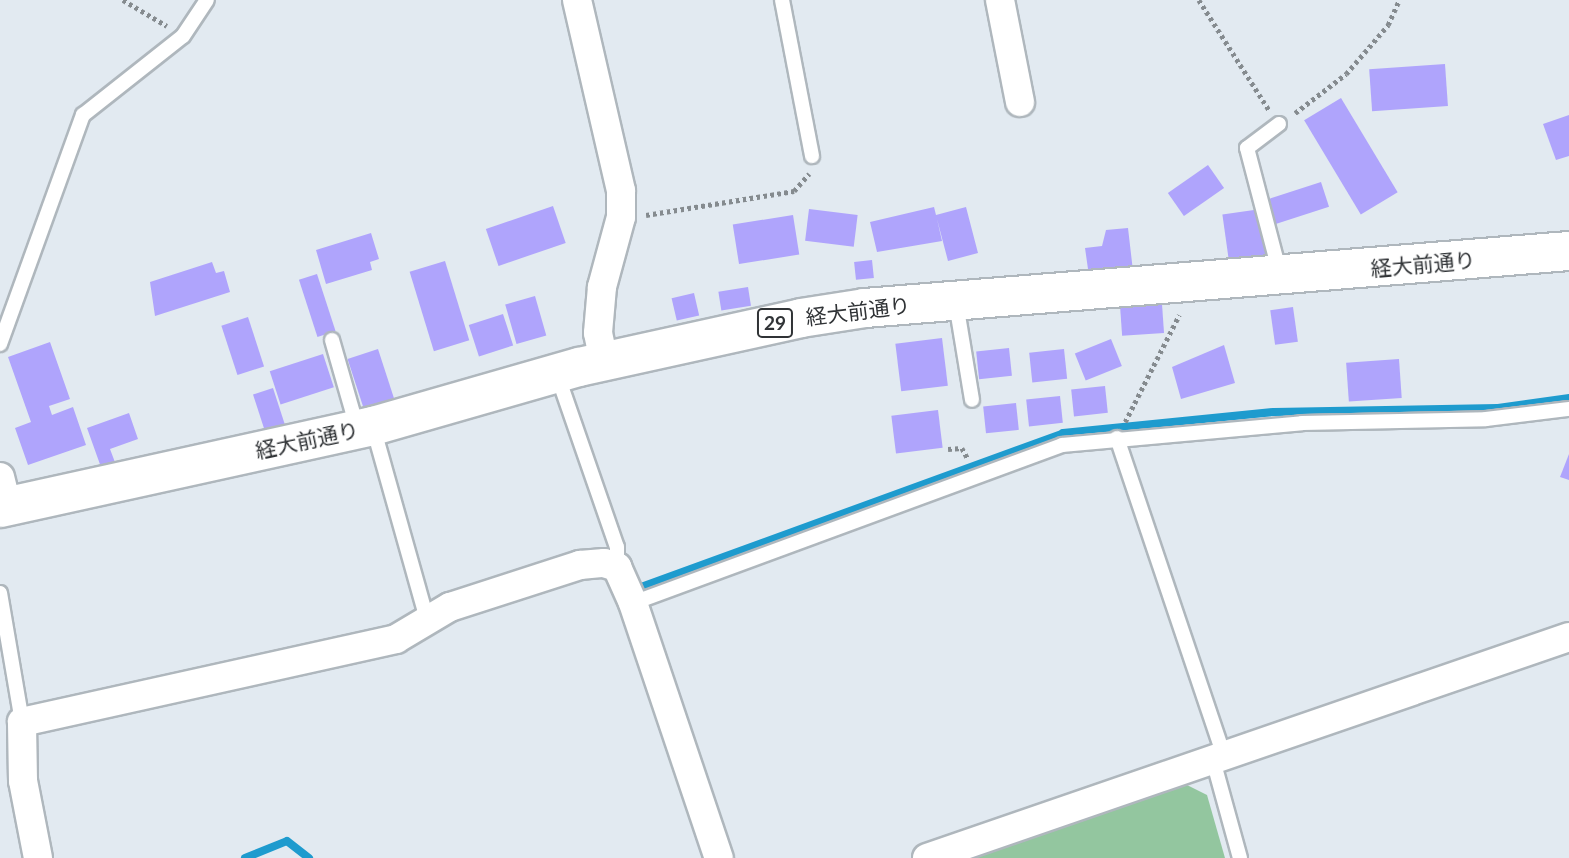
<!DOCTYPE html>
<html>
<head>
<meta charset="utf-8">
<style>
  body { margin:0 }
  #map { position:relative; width:1569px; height:858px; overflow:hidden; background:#e2eaf1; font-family:Lato,"Noto Sans JP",sans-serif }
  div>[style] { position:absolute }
  .green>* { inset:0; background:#93c69f }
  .stream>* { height:8px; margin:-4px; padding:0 4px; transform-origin:4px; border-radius:4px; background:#1e9bce }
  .building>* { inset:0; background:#afa4fc; transform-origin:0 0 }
  .path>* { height:4.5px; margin-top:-2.25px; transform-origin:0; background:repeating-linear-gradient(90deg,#858b8f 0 3.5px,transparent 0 7px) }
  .roads { filter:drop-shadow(2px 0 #afb7bd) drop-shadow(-2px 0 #afb7bd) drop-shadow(0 2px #afb7bd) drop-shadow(0 -2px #afb7bd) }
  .service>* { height:14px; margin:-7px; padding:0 7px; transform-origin:7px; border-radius:7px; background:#fff }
  .minor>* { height:28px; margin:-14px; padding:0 14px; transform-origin:14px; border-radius:14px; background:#fff }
  .primary>* { height:38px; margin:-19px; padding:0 19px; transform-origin:19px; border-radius:19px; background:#fff }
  span { translate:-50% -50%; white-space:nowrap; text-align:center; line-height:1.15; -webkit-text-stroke:6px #fff; paint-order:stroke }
  .shield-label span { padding:2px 5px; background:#fff; border:2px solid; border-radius:5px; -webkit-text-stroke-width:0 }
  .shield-label { font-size:19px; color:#303336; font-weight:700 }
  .street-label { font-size:21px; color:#303336 }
</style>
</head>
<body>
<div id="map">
  <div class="green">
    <i style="clip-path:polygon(1183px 783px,1207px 795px,1225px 858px,962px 858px)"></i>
  </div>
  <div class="stream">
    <i style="left:641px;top:587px;width:449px;rotate:-20deg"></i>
    <i style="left:1063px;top:433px;width:212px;rotate:-5.7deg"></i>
    <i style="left:1274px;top:412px;width:224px;rotate:-1deg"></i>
    <i style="left:1498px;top:408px;width:72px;rotate:-8deg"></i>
    <i style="left:245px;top:858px;width:45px;rotate:-22deg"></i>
    <i style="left:287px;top:841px;width:28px;rotate:38deg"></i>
  </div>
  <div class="building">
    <i style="left:1445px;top:64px;width:42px;height:76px;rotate:86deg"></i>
    <i style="left:1341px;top:98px;width:110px;height:43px;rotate:59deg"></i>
    <i style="clip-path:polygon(1569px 115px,1569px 156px,1556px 160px,1543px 124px)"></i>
    <i style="left:1208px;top:165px;width:28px;height:49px;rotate:55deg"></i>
    <i style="left:1321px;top:182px;width:26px;height:56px;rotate:72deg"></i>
    <i style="left:553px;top:206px;width:39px;height:71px;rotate:71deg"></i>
    <i style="clip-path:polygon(934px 207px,936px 215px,966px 207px,978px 253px,948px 261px,937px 219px,942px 241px,877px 252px,870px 222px)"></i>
    <i style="left:809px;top:209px;width:49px;height:32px;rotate:7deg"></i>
    <i style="left:1261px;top:209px;width:52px;height:39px;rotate:82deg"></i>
    <i style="left:793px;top:215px;width:40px;height:61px;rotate:81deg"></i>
    <i style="clip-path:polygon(1128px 228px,1133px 271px,1089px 276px,1085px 248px,1102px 246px,1106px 230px)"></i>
    <i style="clip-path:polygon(371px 233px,379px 259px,370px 262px,372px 270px,326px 284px,316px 250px)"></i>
    <i style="left:872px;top:260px;width:18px;height:18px;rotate:84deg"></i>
    <i style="left:445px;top:261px;width:83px;height:37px;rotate:73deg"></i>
    <i style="clip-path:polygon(212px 262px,216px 273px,224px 271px,230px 292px,155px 316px,150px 282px)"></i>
    <i style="left:317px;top:274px;width:60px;height:19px;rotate:72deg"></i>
    <i style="left:748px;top:287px;width:19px;height:30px;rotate:81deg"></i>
    <i style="left:694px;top:293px;width:23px;height:23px;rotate:77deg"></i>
    <i style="left:535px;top:296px;width:41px;height:31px;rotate:74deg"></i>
    <i style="left:1162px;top:304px;width:29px;height:42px;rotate:86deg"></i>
    <i style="left:1293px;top:307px;width:35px;height:23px;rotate:82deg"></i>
    <i style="left:503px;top:314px;width:33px;height:36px;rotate:72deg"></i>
    <i style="left:248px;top:317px;width:52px;height:28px;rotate:72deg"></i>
    <i style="left:942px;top:338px;width:48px;height:47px;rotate:83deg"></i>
    <i style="left:1111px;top:339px;width:29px;height:39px;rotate:68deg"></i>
    <i style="clip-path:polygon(50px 342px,70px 399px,49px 406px,52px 415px,73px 407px,86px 445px,28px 465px,15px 428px,31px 422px,8px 357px)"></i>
    <i style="clip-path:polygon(1224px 345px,1235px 383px,1181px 399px,1172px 367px)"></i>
    <i style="left:1009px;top:348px;width:28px;height:33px;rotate:84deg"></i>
    <i style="left:378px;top:349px;width:52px;height:32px;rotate:72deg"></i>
    <i style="left:1064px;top:349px;width:30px;height:35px;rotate:84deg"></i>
    <i style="left:323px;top:354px;width:35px;height:56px;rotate:72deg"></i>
    <i style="left:1399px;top:359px;width:39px;height:53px;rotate:86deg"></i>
    <i style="left:1105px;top:386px;width:27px;height:34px;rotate:84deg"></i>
    <i style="left:273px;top:388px;width:41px;height:21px;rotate:72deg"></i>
    <i style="left:1060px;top:396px;width:27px;height:34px;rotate:84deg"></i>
    <i style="left:1016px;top:403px;width:27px;height:33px;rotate:84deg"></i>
    <i style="left:938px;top:410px;width:38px;height:47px;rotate:83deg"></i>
    <i style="clip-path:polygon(129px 413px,138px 439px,110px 449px,116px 465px,102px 470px,87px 428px)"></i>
    <i style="clip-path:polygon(1569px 454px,1569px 480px,1560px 477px)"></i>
  </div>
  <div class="path">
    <i style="left:123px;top:0;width:51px;rotate:30.6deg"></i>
    <i style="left:1199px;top:0;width:130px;rotate:57.5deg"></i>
    <i style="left:1295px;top:113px;width:64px;rotate:-37.4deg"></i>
    <i style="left:1346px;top:74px;width:65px;rotate:-49.4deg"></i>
    <i style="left:1388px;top:25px;width:27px;rotate:-66deg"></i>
    <i style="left:646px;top:215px;width:150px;rotate:-9.2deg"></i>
    <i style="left:794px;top:191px;width:23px;rotate:-49deg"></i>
    <i style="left:1125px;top:422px;width:120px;rotate:-63.2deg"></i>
    <i style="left:948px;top:449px;width:14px;rotate:-4deg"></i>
    <i style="left:962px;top:448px;width:13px;rotate:61deg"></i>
  </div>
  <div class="roads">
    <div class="service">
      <i style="left:782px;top:0;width:159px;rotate:79.1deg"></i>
      <i style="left:1279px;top:124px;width:40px;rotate:143deg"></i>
      <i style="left:1247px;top:148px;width:130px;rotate:75.3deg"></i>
      <i style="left:956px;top:303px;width:98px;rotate:80.6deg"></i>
      <i style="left:332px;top:340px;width:91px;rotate:74deg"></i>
      <i style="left:0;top:344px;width:244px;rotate:-70.1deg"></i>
      <i style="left:83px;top:115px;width:127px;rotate:-38.3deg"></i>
      <i style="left:183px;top:36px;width:43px;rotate:-56.3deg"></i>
      <i style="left:557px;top:374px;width:183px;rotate:70.9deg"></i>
      <i style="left:617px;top:547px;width:20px;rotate:90deg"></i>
      <i style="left:373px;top:427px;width:199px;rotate:74.3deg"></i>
      <i style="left:1117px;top:438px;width:336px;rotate:71.4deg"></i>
      <i style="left:0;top:593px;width:131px;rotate:80.3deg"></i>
      <i style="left:633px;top:603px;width:457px;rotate:-20.2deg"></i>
      <i style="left:1062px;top:445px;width:241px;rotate:-5.2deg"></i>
      <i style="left:1302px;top:423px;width:184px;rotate:-1.2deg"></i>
      <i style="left:1486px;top:419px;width:84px;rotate:-6.9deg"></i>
      <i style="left:1213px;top:760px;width:102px;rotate:74.6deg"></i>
    </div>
    <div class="minor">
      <i style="left:577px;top:0;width:196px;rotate:77deg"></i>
      <i style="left:621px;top:191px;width:26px;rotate:90deg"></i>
      <i style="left:621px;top:217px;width:73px;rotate:105.2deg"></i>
      <i style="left:602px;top:287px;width:46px;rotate:95deg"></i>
      <i style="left:598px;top:333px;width:29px;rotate:78deg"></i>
      <i style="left:1000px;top:0;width:104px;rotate:78.9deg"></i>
      <i style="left:0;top:477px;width:30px;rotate:76deg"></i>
      <i style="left:38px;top:858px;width:78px;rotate:-101deg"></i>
      <i style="left:23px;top:781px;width:59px;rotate:-91deg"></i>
      <i style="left:22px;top:722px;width:383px;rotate:-12.5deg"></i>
      <i style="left:396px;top:639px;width:63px;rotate:-30.7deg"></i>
      <i style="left:450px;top:607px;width:137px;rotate:-17.9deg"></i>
      <i style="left:580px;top:565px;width:24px;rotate:-5deg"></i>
      <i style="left:604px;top:563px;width:14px;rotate:17deg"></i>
      <i style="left:617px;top:567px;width:39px;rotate:66deg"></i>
      <i style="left:633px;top:603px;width:269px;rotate:71.4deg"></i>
      <i style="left:927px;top:858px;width:679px;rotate:-19deg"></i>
    </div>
    <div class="primary">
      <i style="left:0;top:508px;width:382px;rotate:-12.4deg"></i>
      <i style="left:373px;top:426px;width:214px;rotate:-16deg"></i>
      <i style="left:579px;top:367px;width:227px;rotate:-12.4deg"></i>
      <i style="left:801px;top:318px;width:65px;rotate:-8.9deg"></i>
      <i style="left:865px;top:308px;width:706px;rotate:-4.63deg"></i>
    </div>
  </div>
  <div class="shield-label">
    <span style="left:775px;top:323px">29</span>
  </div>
  <div class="street-label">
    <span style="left:1423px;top:264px;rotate:-5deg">経大前通り</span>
    <span style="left:858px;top:311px;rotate:-7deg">経大前通り</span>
    <span style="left:307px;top:440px;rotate:-12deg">経大前通り</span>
  </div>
</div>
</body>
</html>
